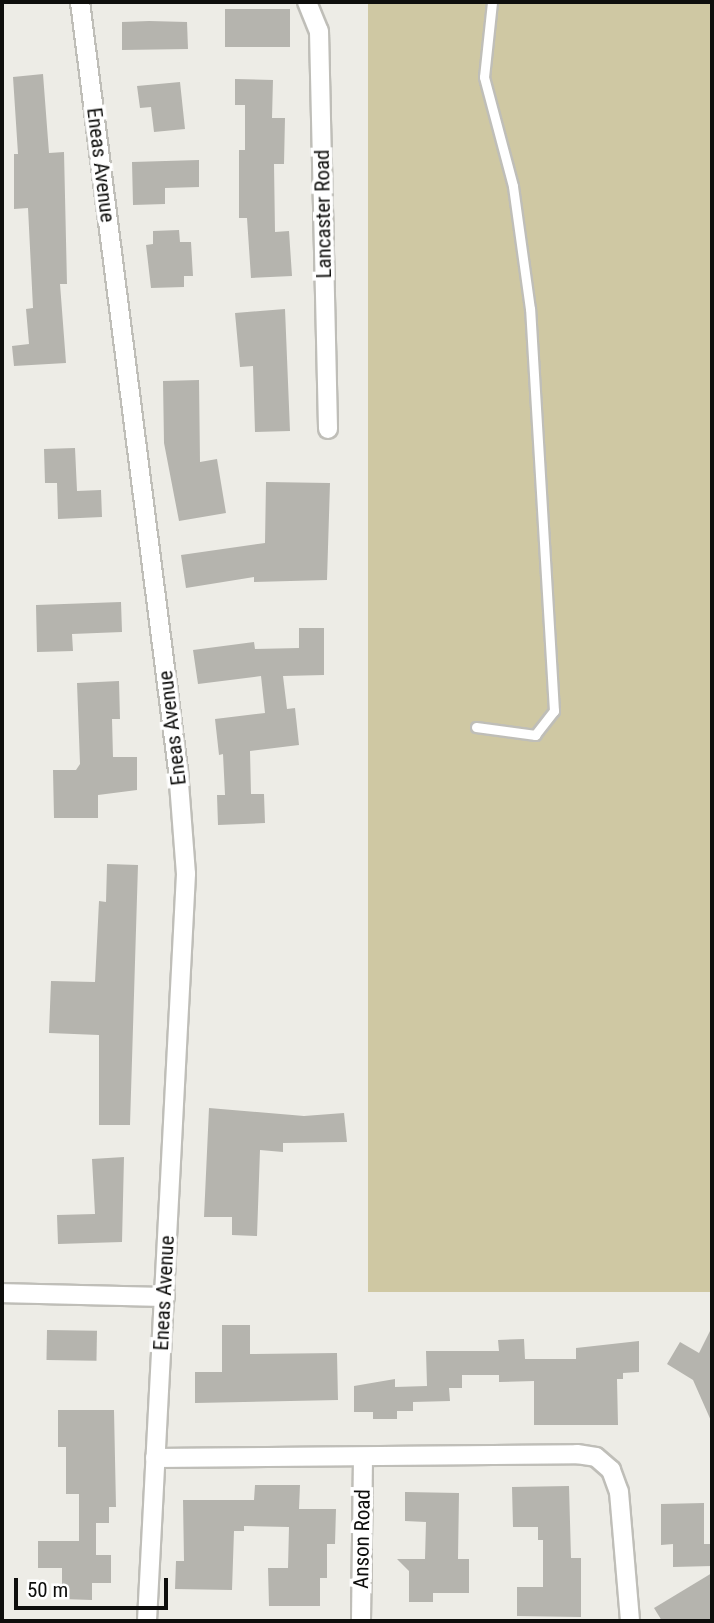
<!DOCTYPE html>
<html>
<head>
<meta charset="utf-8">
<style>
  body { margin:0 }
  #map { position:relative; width:714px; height:1623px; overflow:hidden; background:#edece6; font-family:"Roboto Condensed",sans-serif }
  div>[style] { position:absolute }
  .green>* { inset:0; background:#cfc8a3; transform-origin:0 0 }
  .building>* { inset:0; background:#b5b4ae; transform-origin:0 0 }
  .roads { filter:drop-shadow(2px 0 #bfbeb8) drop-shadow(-2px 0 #bfbeb8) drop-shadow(0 2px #bfbeb8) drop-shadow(0 -2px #bfbeb8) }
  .service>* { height:9px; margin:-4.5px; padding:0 4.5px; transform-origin:4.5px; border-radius:4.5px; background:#fff }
  .minor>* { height:18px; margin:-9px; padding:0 9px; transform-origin:9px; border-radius:9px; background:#fff }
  span { translate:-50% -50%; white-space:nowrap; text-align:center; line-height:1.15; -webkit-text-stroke:7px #fff; paint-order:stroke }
  .street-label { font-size:21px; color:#0e0e0c }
  .frame { position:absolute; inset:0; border:4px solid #0e0e0c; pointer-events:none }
  .scale { position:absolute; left:14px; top:1578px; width:154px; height:32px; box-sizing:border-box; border:4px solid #0e0e0c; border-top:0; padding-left:9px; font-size:21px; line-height:24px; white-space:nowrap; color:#0e0e0c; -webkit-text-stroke:5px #fff; paint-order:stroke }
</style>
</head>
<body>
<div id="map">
  <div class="green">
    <i style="left:368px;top:2px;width:344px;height:1290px"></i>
  </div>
  <div class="building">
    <i style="left:225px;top:9px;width:65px;height:38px"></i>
    <i style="clip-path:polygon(149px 21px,187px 22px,188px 49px,122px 50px,122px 22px)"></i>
    <i style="clip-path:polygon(43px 74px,49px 153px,64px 152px,67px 284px,60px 284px,66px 363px,14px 366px,12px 346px,29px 344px,26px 309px,33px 308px,28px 208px,14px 209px,14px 154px,18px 154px,13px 77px)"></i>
    <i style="clip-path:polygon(235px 79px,273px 80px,272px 118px,285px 118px,284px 164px,274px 164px,275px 232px,289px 231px,292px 276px,251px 278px,247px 218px,239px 218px,239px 150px,245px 150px,245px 105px,235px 105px)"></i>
    <i style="clip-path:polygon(180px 82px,185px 129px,154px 132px,151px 107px,140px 108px,137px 86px)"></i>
    <i style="clip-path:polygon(199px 160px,199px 187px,165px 188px,165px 204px,133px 205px,132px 162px)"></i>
    <i style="clip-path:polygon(179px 230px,180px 242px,191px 242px,193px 276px,184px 276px,184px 287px,151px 288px,146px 245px,153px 244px,153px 231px)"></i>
    <i style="clip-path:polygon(285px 309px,290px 431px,255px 432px,253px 366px,240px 367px,235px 313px)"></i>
    <i style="clip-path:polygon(199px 380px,200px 462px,217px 459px,226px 513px,179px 521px,164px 443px,163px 381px)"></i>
    <i style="clip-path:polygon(75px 448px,77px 491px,101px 490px,102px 517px,58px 519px,57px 483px,45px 483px,44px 449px)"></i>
    <i style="clip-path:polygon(266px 482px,330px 483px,327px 580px,254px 582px,254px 577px,186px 588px,181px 555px,265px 543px)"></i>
    <i style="clip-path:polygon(121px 602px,122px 632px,72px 634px,73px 651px,37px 652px,36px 605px)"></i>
    <i style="clip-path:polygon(299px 628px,324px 628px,324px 675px,283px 676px,287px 709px,295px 708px,299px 745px,250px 751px,251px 794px,264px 794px,265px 823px,218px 825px,217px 795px,225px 795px,223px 754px,219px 755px,215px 719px,265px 713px,261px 676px,198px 684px,193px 650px,254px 642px,255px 649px,299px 648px)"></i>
    <i style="clip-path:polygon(119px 681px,120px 719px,112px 719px,113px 757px,137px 757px,137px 790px,98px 795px,98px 818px,54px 818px,53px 770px,76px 770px,80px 764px,77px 683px)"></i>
    <i style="clip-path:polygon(107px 864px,138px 865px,130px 1125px,99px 1125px,99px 1035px,49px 1033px,51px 981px,95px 982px,99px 901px,106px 902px)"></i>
    <i style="clip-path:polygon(209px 1108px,304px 1116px,344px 1113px,347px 1142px,283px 1143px,283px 1152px,260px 1150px,257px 1236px,232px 1235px,232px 1217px,204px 1217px)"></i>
    <i style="clip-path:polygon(124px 1157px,122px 1242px,58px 1244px,57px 1215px,95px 1214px,92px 1159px)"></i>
    <i style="clip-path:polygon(222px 1325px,250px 1325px,250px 1354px,337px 1353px,338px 1400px,195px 1403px,195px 1372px,222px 1372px)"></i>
    <i style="clip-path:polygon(712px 1327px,712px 1423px,693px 1380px,667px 1364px,680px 1342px,699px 1353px)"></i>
    <i style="left:47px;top:1330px;width:50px;height:30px;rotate:1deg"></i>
    <i style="clip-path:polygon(524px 1339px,525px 1359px,576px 1359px,576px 1348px,639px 1341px,639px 1372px,623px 1373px,623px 1379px,617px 1379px,618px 1425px,534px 1425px,534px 1381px,499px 1382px,499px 1375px,462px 1375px,462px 1388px,449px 1388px,450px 1401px,413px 1402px,413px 1411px,397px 1411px,397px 1419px,373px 1419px,373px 1412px,354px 1412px,354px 1386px,395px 1379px,395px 1387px,427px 1386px,426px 1351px,499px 1351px,498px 1340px)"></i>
    <i style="clip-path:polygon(58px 1410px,114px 1410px,116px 1507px,109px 1507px,109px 1523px,96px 1523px,96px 1555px,111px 1555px,111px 1583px,92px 1583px,92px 1600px,62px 1599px,62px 1568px,38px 1568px,38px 1541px,79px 1541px,79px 1494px,66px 1494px,66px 1447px,58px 1447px)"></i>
    <i style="clip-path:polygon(255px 1485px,300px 1485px,299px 1509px,336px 1509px,335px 1544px,327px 1544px,327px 1578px,320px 1578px,320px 1606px,269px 1606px,268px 1568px,288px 1568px,289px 1527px,244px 1526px,244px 1531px,234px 1531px,232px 1590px,175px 1589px,176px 1561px,184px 1561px,183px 1500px,254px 1500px)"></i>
    <i style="clip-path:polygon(569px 1486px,571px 1558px,581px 1558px,581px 1617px,517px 1616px,517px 1587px,543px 1587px,543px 1540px,538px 1540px,538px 1527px,513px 1527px,512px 1487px)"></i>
    <i style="clip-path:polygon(405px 1492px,459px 1493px,458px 1559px,469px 1559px,469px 1593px,433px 1593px,433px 1602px,409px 1602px,409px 1571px,397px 1559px,425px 1559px,426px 1522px,405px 1521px)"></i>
    <i style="clip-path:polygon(704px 1503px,704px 1544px,712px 1544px,712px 1566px,673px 1567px,673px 1544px,661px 1545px,661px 1504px)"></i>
    <i style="clip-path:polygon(712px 1573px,712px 1621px,662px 1621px,654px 1608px)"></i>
  </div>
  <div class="roads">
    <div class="service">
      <i style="left:476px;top:727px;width:60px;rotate:7.7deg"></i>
      <i style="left:535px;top:735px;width:31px;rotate:-52deg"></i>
      <i style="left:554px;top:711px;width:403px;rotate:-93.4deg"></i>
      <i style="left:530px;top:309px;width:124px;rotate:-97.9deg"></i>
      <i style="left:513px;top:186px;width:113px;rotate:-104.9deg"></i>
      <i style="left:484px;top:77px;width:75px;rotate:-83.9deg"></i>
    </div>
    <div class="minor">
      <i style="left:80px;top:2px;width:774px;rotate:82.73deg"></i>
      <i style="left:178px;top:770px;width:104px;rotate:85.6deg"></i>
      <i style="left:186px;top:874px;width:748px;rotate:92.99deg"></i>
      <i style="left:307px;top:2px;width:31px;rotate:68deg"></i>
      <i style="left:319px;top:31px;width:398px;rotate:88.7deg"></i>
      <i style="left:2px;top:1293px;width:163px;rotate:1.4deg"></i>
      <i style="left:155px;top:1458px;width:422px;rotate:-0.5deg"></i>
      <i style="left:577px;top:1454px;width:19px;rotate:9deg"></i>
      <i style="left:596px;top:1457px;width:20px;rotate:41deg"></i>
      <i style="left:611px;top:1470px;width:23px;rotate:70deg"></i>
      <i style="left:619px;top:1492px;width:129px;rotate:85.1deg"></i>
      <i style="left:361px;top:1621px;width:163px;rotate:-89.3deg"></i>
    </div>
  </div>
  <div class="street-label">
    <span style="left:101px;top:165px;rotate:83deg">Eneas Avenue</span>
    <span style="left:323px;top:214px;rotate:-91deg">Lancaster Road</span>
    <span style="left:172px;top:728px;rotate:-97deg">Eneas Avenue</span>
    <span style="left:164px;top:1293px;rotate:-87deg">Eneas Avenue</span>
    <span style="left:362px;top:1539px;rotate:-89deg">Anson Road</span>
  </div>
  <div class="frame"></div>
  <div class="scale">50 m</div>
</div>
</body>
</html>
